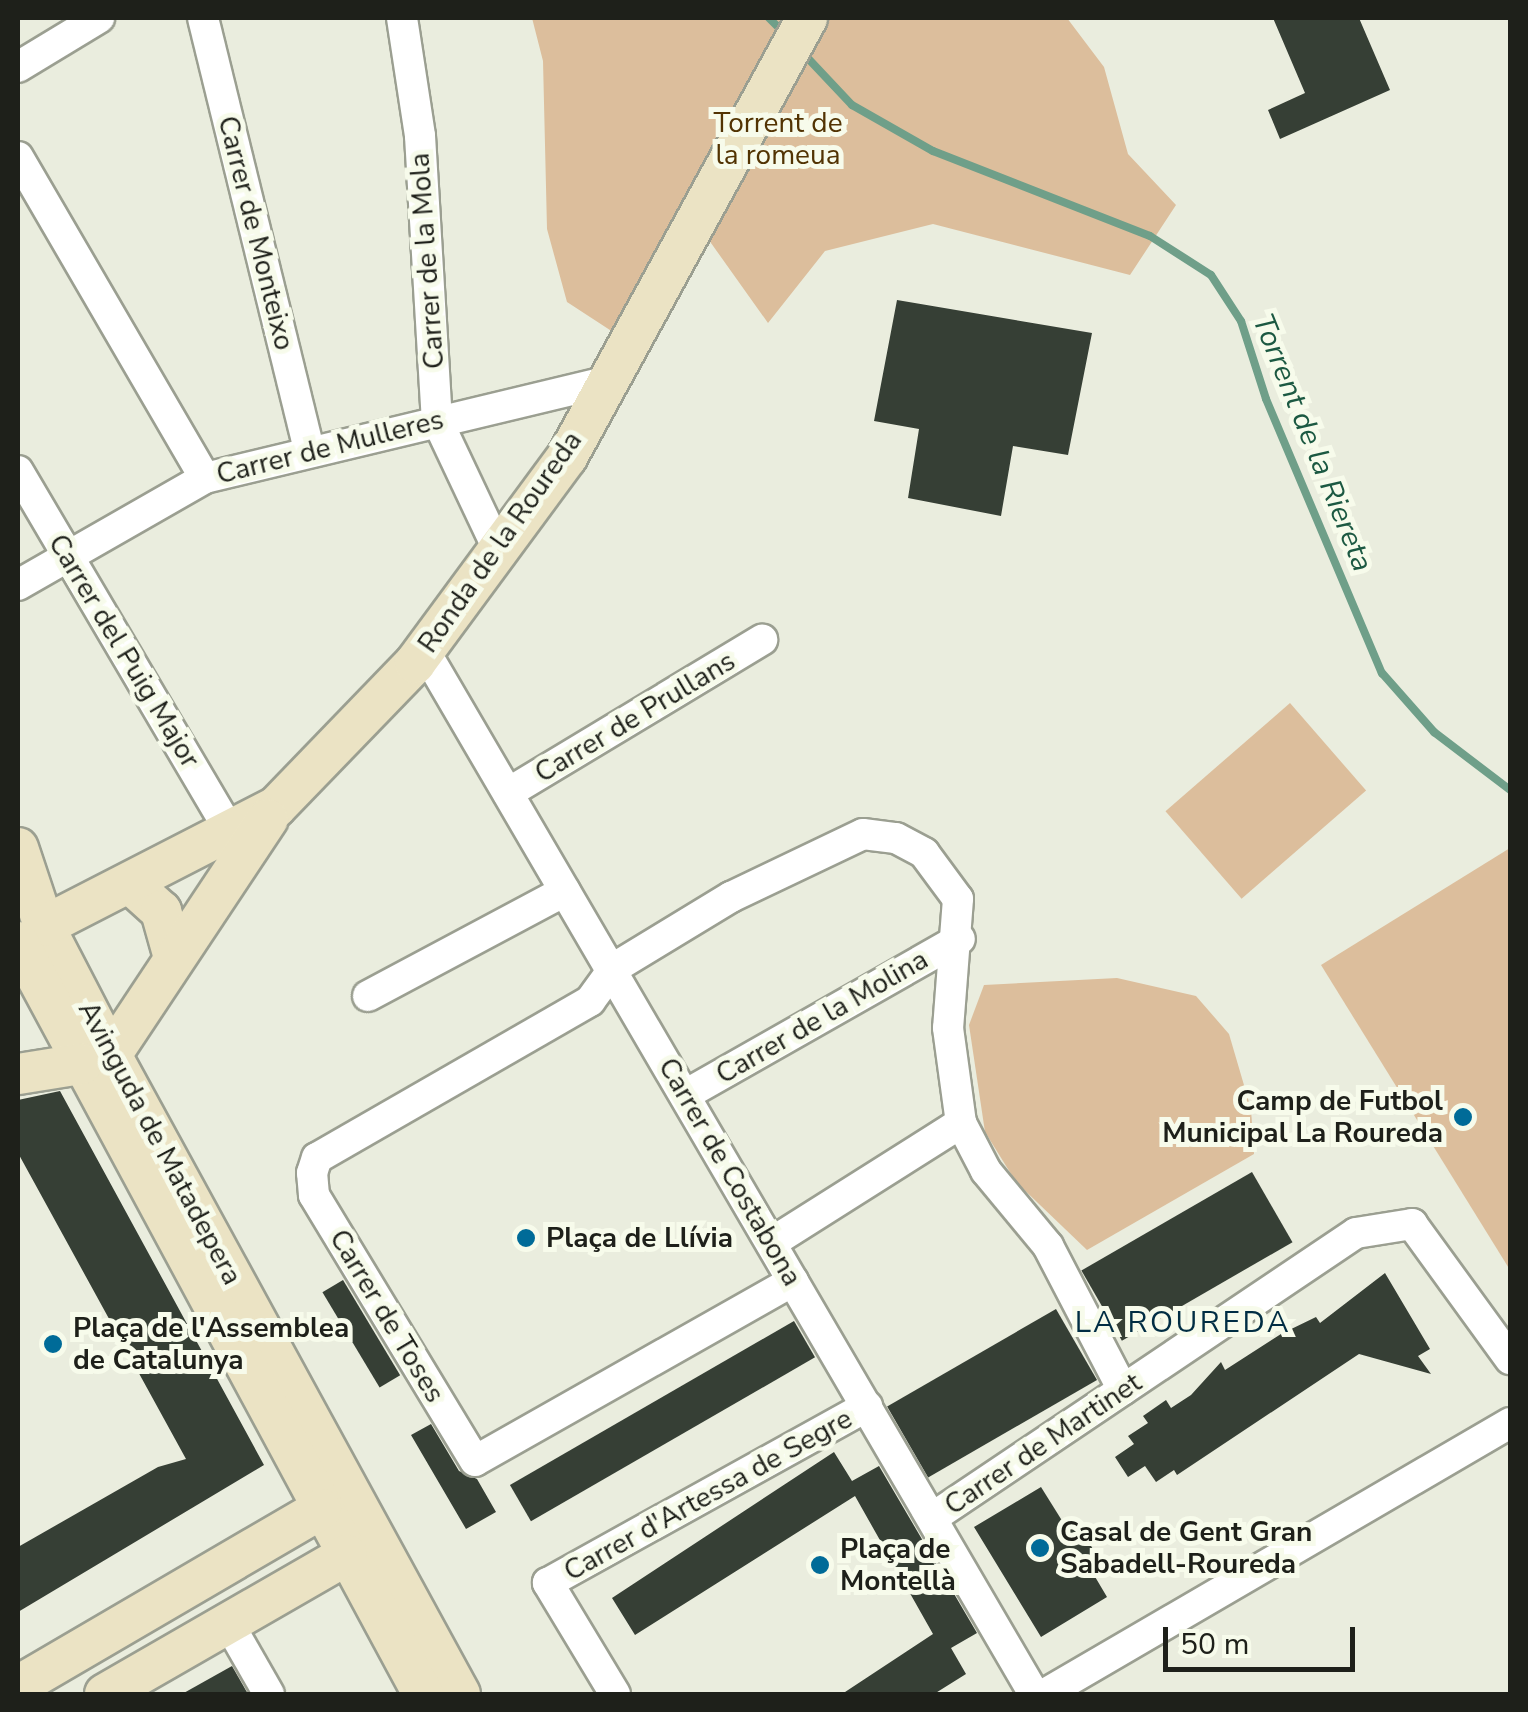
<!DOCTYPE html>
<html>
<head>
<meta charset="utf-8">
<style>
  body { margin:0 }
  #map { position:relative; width:1528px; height:1712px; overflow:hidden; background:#eaedde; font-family:"Nunito Sans",sans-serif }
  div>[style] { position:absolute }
  .green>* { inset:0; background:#dcbe9c; transform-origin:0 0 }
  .stream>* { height:8px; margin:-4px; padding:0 4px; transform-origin:4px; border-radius:4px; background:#6f9f89 }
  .building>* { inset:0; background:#363f35; transform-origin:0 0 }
  .roads { filter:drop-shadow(2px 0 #9b9f91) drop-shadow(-2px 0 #9b9f91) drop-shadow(0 2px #9b9f91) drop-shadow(0 -2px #9b9f91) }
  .street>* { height:30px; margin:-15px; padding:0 15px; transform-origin:15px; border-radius:15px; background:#fff }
  .secondary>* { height:40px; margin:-20px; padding:0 20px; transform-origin:20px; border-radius:20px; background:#ebe3c4 }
  .dots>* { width:28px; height:28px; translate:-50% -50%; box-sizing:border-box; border:5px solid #f7fbeb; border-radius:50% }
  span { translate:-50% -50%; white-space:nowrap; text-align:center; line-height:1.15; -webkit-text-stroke:10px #f7fbeb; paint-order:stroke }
  .park-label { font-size:28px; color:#523303 }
  .street-label { font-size:28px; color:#1e201a }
  .poi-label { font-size:28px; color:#1e201a; font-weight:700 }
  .right { translate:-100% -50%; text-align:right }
  .left { translate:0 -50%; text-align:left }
  .water-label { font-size:30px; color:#1c5942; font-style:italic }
  .neighbourhood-label { font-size:30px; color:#012d43; letter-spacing:2.5px }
  .frame { position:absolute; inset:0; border:20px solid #1e201a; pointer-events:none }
  .scale { position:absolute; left:1163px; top:1627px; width:192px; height:45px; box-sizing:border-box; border:5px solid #1e201a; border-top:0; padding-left:12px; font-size:30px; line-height:35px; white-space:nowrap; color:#1e201a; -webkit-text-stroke:8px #f7fbeb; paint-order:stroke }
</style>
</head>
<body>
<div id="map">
  <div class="green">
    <i style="clip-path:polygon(532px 18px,1067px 18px,1104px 67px,1128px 154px,1176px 205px,1130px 275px,933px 224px,825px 251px,768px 323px,706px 236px,613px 332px,567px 302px,547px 229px,543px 61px)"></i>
    <i style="left:1290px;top:703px;width:116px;height:165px;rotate:49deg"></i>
    <i style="clip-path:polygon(1510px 848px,1510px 1270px,1321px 965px)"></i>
    <i style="clip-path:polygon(1117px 978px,1196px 996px,1229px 1034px,1251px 1109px,1254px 1154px,1087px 1250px,1016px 1182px,985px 1132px,969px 1025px,984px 985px)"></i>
  </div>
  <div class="stream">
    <i style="left:769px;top:18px;width:23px;rotate:45deg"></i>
    <i style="left:802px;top:52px;width:73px;rotate:46.7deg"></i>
    <i style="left:852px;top:105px;width:93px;rotate:29.6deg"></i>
    <i style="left:933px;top:151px;width:233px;rotate:21.4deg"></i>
    <i style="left:1150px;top:236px;width:72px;rotate:32.6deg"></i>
    <i style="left:1211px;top:275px;width:55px;rotate:56.9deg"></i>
    <i style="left:1241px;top:321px;width:82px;rotate:72.2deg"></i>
    <i style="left:1266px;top:399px;width:298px;rotate:67.1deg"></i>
    <i style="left:1382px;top:673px;width:79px;rotate:48.6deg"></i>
    <i style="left:1434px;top:732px;width:96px;rotate:37.3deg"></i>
  </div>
  <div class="building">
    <i style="clip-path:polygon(1273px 18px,1359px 18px,1390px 90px,1280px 139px,1268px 110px,1305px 93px)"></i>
    <i style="clip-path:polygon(897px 300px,1092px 333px,1068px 455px,1013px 446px,1001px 516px,908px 498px,919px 429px,874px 421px)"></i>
    <i style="clip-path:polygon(60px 1091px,264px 1465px,18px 1612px,18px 1547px,158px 1467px,186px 1459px,18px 1153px,18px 1100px)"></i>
    <i style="left:1252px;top:1172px;width:81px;height:197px;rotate:60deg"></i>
    <i style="clip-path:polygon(1385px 1273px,1430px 1349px,1418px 1356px,1431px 1374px,1359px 1354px,1177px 1475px,1174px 1470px,1156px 1482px,1145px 1466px,1128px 1477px,1115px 1457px,1134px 1444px,1128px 1436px,1148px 1423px,1143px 1416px,1166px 1400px,1171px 1408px,1191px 1395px,1221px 1362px,1225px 1370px,1281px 1334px,1316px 1317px,1320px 1323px)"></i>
    <i style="left:343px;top:1280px;width:111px;height:24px;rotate:59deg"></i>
    <i style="left:1056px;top:1309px;width:82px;height:195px;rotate:60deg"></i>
    <i style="left:794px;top:1321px;width:42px;height:328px;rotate:60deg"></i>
    <i style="clip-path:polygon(431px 1424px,459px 1471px,477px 1479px,496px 1512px,466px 1529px,411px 1435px)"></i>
    <i style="clip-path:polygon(834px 1452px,852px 1481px,879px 1466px,977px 1633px,951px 1648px,966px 1674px,934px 1694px,842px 1694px,933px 1634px,855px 1496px,635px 1635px,612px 1598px)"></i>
    <i style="clip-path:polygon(1041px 1487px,1066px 1527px,1076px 1521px,1105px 1569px,1094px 1575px,1107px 1597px,1041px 1637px,974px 1527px)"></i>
    <i style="clip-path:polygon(232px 1666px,248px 1694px,182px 1694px)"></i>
  </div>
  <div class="roads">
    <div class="street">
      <i style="left:203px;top:18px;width:444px;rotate:76.2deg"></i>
      <i style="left:402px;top:18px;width:119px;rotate:81.3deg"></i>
      <i style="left:420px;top:136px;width:285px;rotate:86.6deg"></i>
      <i style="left:437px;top:420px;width:145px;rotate:64.7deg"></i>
      <i style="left:18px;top:67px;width:95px;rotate:-31.2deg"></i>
      <i style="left:18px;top:157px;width:371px;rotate:59.8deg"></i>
      <i style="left:18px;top:471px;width:419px;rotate:59.5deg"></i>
      <i style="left:18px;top:585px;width:215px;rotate:-29.8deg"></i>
      <i style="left:205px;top:478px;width:415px;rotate:-13.5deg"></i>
      <i style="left:424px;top:650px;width:1209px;rotate:59.7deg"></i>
      <i style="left:508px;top:793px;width:297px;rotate:-31.1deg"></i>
      <i style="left:368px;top:996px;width:223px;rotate:-28.1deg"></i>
      <i style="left:685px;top:1095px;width:316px;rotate:-29.6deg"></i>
      <i style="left:771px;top:1243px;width:225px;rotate:-32.3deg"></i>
      <i style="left:793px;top:1281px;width:365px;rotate:150.5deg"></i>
      <i style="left:475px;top:1461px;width:311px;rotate:-121.2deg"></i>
      <i style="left:314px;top:1195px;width:22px;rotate:-95deg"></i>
      <i style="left:312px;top:1173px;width:16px;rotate:-72deg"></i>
      <i style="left:317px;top:1158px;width:315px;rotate:-29.9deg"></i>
      <i style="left:590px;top:1001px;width:41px;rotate:-54deg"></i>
      <i style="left:614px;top:968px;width:137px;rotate:-31.3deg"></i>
      <i style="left:731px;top:897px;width:146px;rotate:-25.5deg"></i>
      <i style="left:863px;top:834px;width:33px;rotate:7deg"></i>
      <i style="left:896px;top:838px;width:32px;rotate:28deg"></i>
      <i style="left:924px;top:853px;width:57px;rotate:53.5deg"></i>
      <i style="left:958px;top:899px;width:129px;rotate:94.4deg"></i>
      <i style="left:948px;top:1028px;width:96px;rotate:82.2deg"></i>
      <i style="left:961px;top:1123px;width:54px;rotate:62.5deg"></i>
      <i style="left:986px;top:1171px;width:97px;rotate:50.4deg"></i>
      <i style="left:1048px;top:1246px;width:162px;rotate:62.5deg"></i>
      <i style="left:932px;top:1518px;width:511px;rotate:-33.91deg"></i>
      <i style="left:1356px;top:1233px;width:57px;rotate:-9.1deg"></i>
      <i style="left:1412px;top:1224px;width:167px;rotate:54deg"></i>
      <i style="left:230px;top:1626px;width:78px;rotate:60.2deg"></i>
      <i style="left:615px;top:1694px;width:130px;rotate:-121.1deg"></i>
      <i style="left:548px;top:1583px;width:365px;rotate:-29deg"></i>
      <i style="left:1045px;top:1694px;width:538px;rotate:-30.23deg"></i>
    </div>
    <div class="secondary">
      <i style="left:18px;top:848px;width:82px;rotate:71.6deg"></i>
      <i style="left:44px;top:926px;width:145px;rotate:62.6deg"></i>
      <i style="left:111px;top:1055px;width:728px;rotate:61.36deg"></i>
      <i style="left:133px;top:886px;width:38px;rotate:42deg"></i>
      <i style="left:161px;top:911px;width:45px;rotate:74.4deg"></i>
      <i style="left:44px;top:926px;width:261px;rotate:-27.2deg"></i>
      <i style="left:276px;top:807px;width:200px;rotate:-46deg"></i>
      <i style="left:415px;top:663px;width:256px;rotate:-53.6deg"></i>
      <i style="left:567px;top:457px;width:500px;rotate:-61.33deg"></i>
      <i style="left:18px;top:942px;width:854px;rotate:61.69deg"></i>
      <i style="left:111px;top:1055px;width:283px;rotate:-56.4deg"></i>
      <i style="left:18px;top:1074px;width:64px;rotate:-9deg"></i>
      <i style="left:18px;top:1686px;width:351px;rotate:-30.3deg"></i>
      <i style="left:105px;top:1694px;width:279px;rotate:-29.9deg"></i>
    </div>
  </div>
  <div class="dots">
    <i style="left:1463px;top:1117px;background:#006b98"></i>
    <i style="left:526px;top:1238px;background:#006b98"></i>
    <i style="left:53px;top:1344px;background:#006b98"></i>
    <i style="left:1040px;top:1548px;background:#006b98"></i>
    <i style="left:820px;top:1565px;background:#006b98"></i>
  </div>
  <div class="park-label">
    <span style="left:778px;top:139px">Torrent de<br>la romeua</span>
  </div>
  <div class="street-label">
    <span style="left:256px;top:233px;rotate:76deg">Carrer de Monteixo</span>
    <span style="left:427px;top:261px;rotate:-94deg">Carrer de la Mola</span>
    <span style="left:330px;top:447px;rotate:-14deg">Carrer de Mulleres</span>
    <span style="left:500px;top:542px;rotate:-55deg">Ronda de la Roureda</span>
    <span style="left:124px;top:651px;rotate:59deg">Carrer del Puig Major</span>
    <span style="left:635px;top:717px;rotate:-31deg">Carrer de Prullans</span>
    <span style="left:822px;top:1017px;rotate:-30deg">Carrer de la Molina</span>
    <span style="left:160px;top:1143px;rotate:62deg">Avinguda de Matadepera</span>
    <span style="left:730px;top:1172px;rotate:60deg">Carrer de Costabona</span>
    <span style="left:387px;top:1316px;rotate:59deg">Carrer de Toses</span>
    <span style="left:1043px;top:1444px;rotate:-34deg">Carrer de Martinet</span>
    <span style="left:708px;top:1495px;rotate:-29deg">Carrer d'Artessa de Segre</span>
  </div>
  <div class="poi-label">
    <span class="right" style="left:1443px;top:1117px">Camp de Futbol<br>Municipal La Roureda</span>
    <span class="left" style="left:546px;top:1238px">Plaça de Llívia</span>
    <span class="left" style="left:73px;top:1344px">Plaça de l'Assemblea<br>de Catalunya</span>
    <span class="left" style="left:1060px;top:1548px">Casal de Gent Gran<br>Sabadell-Roureda</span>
    <span class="left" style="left:840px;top:1565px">Plaça de<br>Montellà</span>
  </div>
  <div class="water-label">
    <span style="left:1312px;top:443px;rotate:68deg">Torrent de la Riereta</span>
  </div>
  <div class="neighbourhood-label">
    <span style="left:1183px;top:1323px">LA ROUREDA</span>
  </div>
  <div class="frame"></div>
  <div class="scale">50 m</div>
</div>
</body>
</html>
